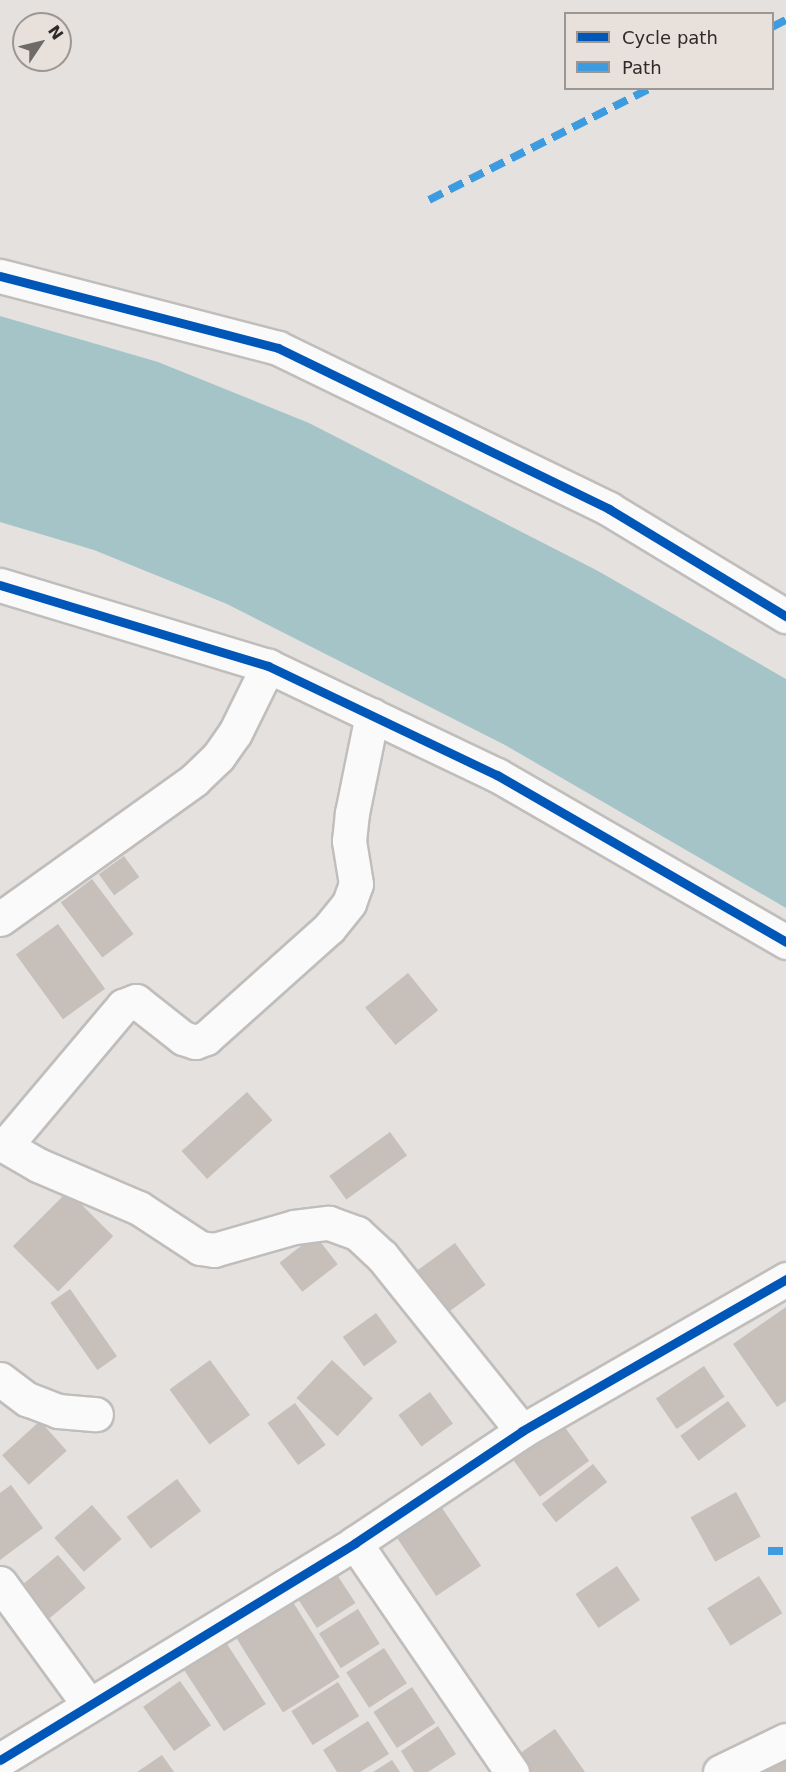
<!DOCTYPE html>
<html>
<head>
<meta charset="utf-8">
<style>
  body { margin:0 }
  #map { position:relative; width:786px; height:1772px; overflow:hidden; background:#e4e1de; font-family:"DejaVu Sans",sans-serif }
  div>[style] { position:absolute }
  .water>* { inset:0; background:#a4c4c7 }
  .building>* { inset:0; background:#c7bfba; transform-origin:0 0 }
  .roads { filter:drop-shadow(2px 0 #c0bebc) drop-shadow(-2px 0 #c0bebc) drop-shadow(0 2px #c0bebc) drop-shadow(0 -2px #c0bebc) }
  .minor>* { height:33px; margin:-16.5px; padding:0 16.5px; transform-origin:16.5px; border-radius:16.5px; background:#fbfafa }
  .quiet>* { height:8px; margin-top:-4px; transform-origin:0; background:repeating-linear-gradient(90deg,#3d9ce0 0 15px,transparent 0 23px) }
  .cycleway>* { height:9px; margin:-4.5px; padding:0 4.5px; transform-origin:4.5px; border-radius:4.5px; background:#0057b8 }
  span { translate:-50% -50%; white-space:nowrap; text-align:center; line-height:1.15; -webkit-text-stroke:4.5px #e7e0db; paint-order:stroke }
  .legend { position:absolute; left:564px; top:12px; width:210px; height:78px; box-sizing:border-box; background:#e7e0db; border:2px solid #9d9793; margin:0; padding:8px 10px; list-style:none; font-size:18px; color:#2d2a28 }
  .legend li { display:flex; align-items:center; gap:12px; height:30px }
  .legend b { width:30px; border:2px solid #9d9793 }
  .north { position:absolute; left:12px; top:12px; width:60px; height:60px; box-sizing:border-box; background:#e7e0db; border:2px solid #9d9793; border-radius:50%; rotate:55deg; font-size:16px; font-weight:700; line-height:24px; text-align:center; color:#2d2a28 }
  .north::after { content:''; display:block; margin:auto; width:21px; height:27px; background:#6d6a68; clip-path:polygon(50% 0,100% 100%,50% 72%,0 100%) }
</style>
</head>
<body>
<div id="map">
  <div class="water">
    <i style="clip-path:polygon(0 316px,158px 362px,309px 423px,598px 571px,786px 679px,786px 908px,505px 745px,227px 604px,94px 550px,0 522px)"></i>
  </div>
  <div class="building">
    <i style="left:124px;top:856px;width:26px;height:31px;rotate:54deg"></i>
    <i style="left:92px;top:879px;width:69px;height:39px;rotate:53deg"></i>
    <i style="left:58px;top:924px;width:80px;height:52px;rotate:54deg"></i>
    <i style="left:408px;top:973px;width:48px;height:55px;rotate:51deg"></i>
    <i style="left:247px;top:1092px;width:38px;height:88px;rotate:48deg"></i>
    <i style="left:390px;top:1132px;width:29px;height:75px;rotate:54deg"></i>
    <i style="left:68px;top:1191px;width:64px;height:78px;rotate:45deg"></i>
    <i style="left:315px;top:1235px;width:37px;height:45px;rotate:52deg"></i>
    <i style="left:455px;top:1243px;width:52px;height:54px;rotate:54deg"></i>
    <i style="left:70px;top:1289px;width:82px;height:24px;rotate:55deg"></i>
    <i style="clip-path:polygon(786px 1307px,786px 1401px,777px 1407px,733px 1344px)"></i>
    <i style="left:376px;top:1313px;width:36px;height:41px;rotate:54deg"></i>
    <i style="left:210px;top:1360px;width:68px;height:50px;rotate:54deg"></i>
    <i style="left:332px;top:1360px;width:56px;height:52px;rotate:43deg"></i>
    <i style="left:704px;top:1366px;width:37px;height:58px;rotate:56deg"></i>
    <i style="left:430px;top:1392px;width:39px;height:39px;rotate:54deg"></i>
    <i style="left:728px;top:1401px;width:31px;height:59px;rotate:54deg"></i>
    <i style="left:295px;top:1403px;width:52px;height:34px;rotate:54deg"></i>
    <i style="left:40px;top:1421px;width:40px;height:51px;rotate:48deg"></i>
    <i style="left:561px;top:1422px;width:48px;height:61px;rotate:54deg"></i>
    <i style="left:593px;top:1464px;width:23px;height:65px;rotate:52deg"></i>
    <i style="left:177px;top:1479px;width:40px;height:63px;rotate:53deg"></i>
    <i style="clip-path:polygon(11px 1485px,43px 1528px,0 1560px,0 1493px)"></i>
    <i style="left:736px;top:1492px;width:51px;height:52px;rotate:61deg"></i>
    <i style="left:438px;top:1502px;width:77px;height:54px;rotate:56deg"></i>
    <i style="left:92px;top:1505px;width:45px;height:50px;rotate:49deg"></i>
    <i style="left:58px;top:1555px;width:43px;height:48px;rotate:50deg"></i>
    <i style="left:617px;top:1566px;width:41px;height:50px;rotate:56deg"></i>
    <i style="left:332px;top:1567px;width:43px;height:46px;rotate:57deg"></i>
    <i style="left:759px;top:1576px;width:44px;height:61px;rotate:58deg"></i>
    <i style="left:291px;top:1599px;width:92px;height:67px;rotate:58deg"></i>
    <i style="left:358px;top:1609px;width:41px;height:46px;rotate:58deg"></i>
    <i style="left:225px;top:1641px;width:75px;height:50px;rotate:57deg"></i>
    <i style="left:384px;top:1648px;width:42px;height:45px;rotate:57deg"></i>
    <i style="left:180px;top:1681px;width:54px;height:45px;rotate:55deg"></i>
    <i style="left:338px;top:1682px;width:40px;height:55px;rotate:58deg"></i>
    <i style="left:412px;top:1687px;width:43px;height:46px;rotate:57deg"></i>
    <i style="clip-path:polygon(368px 1721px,389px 1754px,360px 1772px,337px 1772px,323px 1750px)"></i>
    <i style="clip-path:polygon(438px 1726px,456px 1754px,428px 1772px,414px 1772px,401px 1751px)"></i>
    <i style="clip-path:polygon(555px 1729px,585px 1772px,526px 1772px,516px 1756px)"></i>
    <i style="clip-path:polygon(786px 1751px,786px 1772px,749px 1772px)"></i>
    <i style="clip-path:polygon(162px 1755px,174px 1772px,137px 1772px)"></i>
    <i style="clip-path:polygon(392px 1760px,400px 1772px,373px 1772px)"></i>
  </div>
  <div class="roads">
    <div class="minor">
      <i style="left:0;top:276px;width:287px;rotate:14.5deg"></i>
      <i style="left:278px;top:348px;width:368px;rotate:25.9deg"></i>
      <i style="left:609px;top:509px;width:207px;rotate:31.2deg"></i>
      <i style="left:0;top:585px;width:280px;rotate:16.8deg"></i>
      <i style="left:268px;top:666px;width:254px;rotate:25.5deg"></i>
      <i style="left:497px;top:775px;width:334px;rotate:30deg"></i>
      <i style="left:0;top:919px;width:239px;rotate:-35.6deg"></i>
      <i style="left:194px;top:780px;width:33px;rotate:-44deg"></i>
      <i style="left:218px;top:757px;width:29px;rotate:-55deg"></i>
      <i style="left:235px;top:733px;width:75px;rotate:-63.8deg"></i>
      <i style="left:0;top:1143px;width:44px;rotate:30.1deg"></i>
      <i style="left:38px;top:1165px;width:110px;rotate:23.1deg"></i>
      <i style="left:139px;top:1208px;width:73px;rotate:33.3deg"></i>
      <i style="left:200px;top:1248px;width:14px;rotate:8deg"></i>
      <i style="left:214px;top:1250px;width:83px;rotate:-16deg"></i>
      <i style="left:294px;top:1227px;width:35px;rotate:-7deg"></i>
      <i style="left:329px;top:1223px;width:30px;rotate:20deg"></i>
      <i style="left:357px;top:1233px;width:34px;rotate:43deg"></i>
      <i style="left:382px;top:1256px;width:224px;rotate:51.3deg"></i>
      <i style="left:5px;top:1146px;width:183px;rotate:-49.9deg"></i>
      <i style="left:123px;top:1006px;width:14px;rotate:-21deg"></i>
      <i style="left:136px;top:1001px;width:60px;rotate:38.2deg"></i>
      <i style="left:183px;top:1038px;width:13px;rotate:18deg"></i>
      <i style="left:195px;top:1042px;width:12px;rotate:-20deg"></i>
      <i style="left:206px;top:1038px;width:165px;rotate:-41.8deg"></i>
      <i style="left:329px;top:928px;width:32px;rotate:-51deg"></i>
      <i style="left:349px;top:903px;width:20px;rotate:-70deg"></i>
      <i style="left:356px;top:884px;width:44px;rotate:-99.2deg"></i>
      <i style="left:349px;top:841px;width:28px;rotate:-84deg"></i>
      <i style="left:352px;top:813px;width:100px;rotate:-78.5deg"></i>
      <i style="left:0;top:1379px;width:34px;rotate:37deg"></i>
      <i style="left:27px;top:1399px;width:33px;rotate:21deg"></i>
      <i style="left:58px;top:1411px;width:38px;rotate:5deg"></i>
      <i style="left:355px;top:1543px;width:278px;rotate:55.6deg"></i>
      <i style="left:0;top:1583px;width:151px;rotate:53.9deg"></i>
      <i style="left:0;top:1760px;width:416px;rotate:-31.4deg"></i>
      <i style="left:355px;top:1543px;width:201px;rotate:-33.8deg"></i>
      <i style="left:522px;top:1431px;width:305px;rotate:-29.9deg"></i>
      <i style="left:720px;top:1772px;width:73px;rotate:-25.9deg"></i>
    </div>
  </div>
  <div class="quiet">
    <i style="left:772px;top:27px;width:16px;rotate:-27deg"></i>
    <i style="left:429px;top:200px;width:249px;rotate:-26.8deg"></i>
    <i style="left:768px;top:1551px;width:18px"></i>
  </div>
  <div class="cycleway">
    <i style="left:0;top:276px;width:287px;rotate:14.5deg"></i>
    <i style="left:278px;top:348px;width:368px;rotate:25.9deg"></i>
    <i style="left:609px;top:509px;width:207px;rotate:31.2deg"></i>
    <i style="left:0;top:585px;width:280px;rotate:16.8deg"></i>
    <i style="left:268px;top:666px;width:254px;rotate:25.5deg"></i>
    <i style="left:497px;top:775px;width:334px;rotate:30deg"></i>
    <i style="left:0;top:1760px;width:416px;rotate:-31.4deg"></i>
    <i style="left:355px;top:1543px;width:201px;rotate:-33.8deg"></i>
    <i style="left:522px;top:1431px;width:305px;rotate:-29.9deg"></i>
  </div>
  <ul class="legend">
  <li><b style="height:8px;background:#0057b8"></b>Cycle path</li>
  <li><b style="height:8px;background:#3d9ce0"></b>Path</li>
  </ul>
  <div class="north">N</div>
</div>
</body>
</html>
